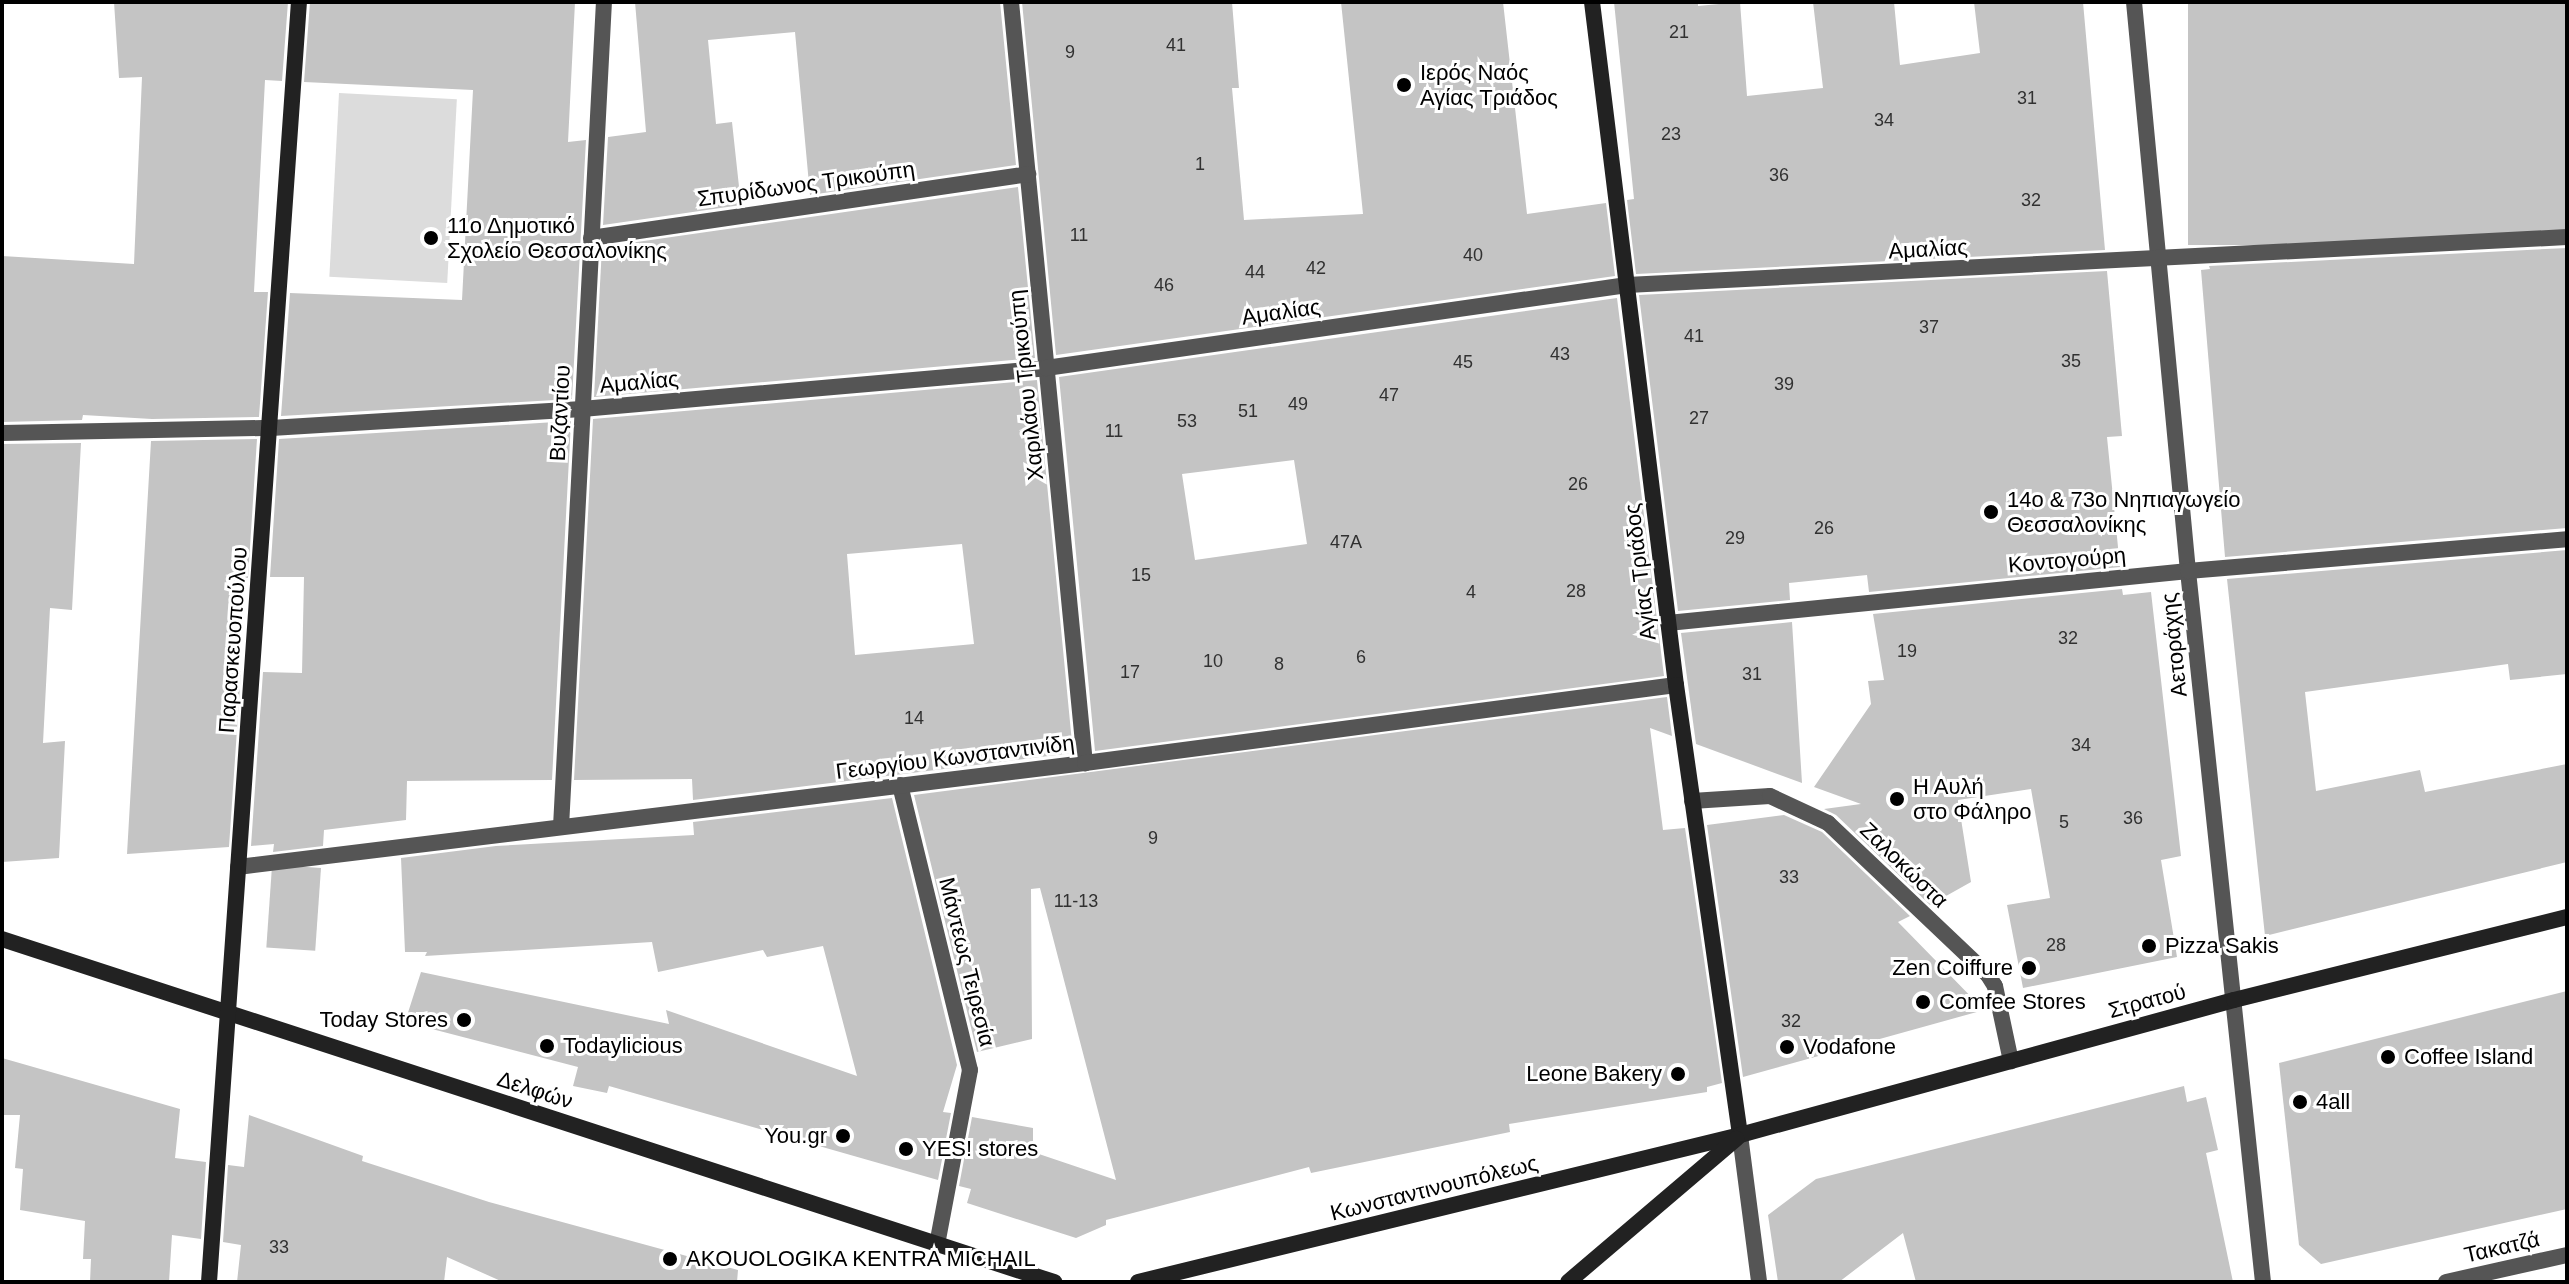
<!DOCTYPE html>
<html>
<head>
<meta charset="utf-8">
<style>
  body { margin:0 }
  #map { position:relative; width:2569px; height:1284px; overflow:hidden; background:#fff; font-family:Arial,sans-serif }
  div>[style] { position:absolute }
  .green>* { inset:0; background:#dcdcdc; transform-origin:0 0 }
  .building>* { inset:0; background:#c4c4c4; transform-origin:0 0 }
  .street>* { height:16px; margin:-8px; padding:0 8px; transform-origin:8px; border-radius:8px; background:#555 }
  .secondary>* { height:16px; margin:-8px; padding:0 8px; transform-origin:8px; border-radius:8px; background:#222 }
  .dots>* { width:22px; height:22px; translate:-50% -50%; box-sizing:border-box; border:4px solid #fff; border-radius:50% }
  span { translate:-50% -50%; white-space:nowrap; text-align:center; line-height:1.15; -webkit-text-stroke:6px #fff; paint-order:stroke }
  .number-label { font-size:18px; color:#313131 }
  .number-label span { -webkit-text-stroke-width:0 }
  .poi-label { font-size:22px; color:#000 }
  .left { translate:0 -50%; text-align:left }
  .right { translate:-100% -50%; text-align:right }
  .street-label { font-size:22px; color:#000 }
  .frame { position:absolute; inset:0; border:4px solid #000; pointer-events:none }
</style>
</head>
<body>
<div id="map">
  <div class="green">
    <i style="left:339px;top:93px;width:118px;height:184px;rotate:3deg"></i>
  </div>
  <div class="building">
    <i style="clip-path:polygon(114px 2px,288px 2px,282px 81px,265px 80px,254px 292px,268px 292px,259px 417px,152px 419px,83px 415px,82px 420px,2px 422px,2px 256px,134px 264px,142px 77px,119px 78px)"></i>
    <i style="clip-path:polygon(310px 2px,575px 2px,568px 142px,586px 140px,572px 399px,281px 416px,290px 293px,462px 300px,473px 90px,304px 82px)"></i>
    <i style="clip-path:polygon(635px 2px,1000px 2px,1016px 165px,810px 195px,795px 32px,708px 40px,716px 124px,732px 122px,741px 205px,603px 225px,608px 137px,646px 132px)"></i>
    <i style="clip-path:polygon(1022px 2px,1232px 2px,1239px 88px,1232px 88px,1244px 220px,1363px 214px,1341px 2px,1503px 2px,1527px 214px,1606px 203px,1615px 276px,1056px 355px)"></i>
    <i style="clip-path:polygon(1614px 2px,1698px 2px,1698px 6px,1740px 2px,1747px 96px,1823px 88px,1813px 2px,1894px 2px,1900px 65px,1980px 53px,1974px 2px,2083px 2px,2105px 250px,1636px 274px,1627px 200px,1634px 199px)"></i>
    <i style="left:2188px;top:2px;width:379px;height:243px"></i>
    <i style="clip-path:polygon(1018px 187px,1035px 358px,594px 397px,602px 247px)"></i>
    <i style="clip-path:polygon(2567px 248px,2567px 528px,2225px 557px,2201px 270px,2210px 269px,2209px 266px)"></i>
    <i style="clip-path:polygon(2107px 271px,2122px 436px,2107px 437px,2120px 567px,1869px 592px,1867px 575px,1789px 583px,1790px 600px,1678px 611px,1639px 295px)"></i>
    <i style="clip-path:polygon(evenodd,1617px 298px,1664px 676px,1095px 751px,1059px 377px,1617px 298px,1294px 460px,1307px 544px,1195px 560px,1182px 474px,1294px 460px)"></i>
    <i style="clip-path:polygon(evenodd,1037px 380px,1073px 753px,693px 800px,692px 779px,574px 780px,593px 419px,1037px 380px,962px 544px,974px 644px,855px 655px,847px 554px,962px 544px)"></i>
    <i style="clip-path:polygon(571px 421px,552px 780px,407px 781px,406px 820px,324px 830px,323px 846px,273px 852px,274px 844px,251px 846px,263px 672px,302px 673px,304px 577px,270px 577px,279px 439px)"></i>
    <i style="clip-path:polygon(257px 439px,248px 578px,237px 578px,231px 671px,241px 671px,229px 847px,127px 854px,151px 441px)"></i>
    <i style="clip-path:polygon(81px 443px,72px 610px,50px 608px,43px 743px,65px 741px,59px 858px,2px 862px,2px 444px)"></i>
    <i style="clip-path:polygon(2567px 550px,2567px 674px,2510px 680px,2508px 664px,2305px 692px,2316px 791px,2420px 770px,2425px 792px,2567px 764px,2567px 862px,2265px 936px,2227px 579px)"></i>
    <i style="clip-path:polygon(2122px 589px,2123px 595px,2151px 592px,2181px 856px,2161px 860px,2177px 957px,2023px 988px,2007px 905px,2050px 898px,2031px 789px,1958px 800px,1971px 882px,1930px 905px,1836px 815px,1824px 809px,1861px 804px,1814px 787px,1871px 704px,1868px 681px,1884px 680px,1873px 614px)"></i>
    <i style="clip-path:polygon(1792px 622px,1802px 783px,1696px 744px,1681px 633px)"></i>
    <i style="clip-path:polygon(1667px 697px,1672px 736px,1650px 728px,1663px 830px,1685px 828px,1722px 1083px,1707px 1087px,1707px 1092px,1509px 1124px,1510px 1132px,1311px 1173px,1309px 1167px,1106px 1220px,1106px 1225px,1076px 1238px,967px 1203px,971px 1189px,959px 1186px,972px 1117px,1033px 1128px,1033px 1152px,1116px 1180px,1040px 888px,1031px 889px,1032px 1039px,977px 1052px,914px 795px)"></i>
    <i style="clip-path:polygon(892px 798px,957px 1065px,943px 1112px,951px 1113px,938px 1180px,609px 1086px,607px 1093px,573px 1086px,578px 1067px,405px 1022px,421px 972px,669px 1024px,666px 1010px,857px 1076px,823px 946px,767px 957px,763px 950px,658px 972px,652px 942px,425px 956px,427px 952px,405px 952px,401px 858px,496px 846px,694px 835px,693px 822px)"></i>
    <i style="clip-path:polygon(1784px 815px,1822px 832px,1910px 916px,1898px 922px,1984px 1010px,1743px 1077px,1707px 825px)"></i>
    <i style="left:321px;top:868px;width:83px;height:49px;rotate:94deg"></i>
    <i style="clip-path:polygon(2567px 991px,2567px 1209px,2321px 1264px,2299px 1245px,2279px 1063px)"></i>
    <i style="clip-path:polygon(2px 1058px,180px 1109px,175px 1158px,206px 1162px,201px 1239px,172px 1235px,169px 1282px,90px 1282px,91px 1259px,83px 1259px,85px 1221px,20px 1210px,23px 1169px,15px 1168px,20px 1115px,2px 1115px)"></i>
    <i style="clip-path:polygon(2184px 1086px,2187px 1102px,2206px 1097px,2218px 1150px,2206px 1153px,2233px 1282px,1916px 1282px,1903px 1233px,1839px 1282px,1778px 1282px,1768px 1215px,1816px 1179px)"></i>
    <i style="clip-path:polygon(249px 1115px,363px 1156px,362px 1161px,489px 1202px,738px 1270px,737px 1282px,503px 1282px,447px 1257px,444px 1282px,237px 1282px,241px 1245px,223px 1242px,228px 1165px,244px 1167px)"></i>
  </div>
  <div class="street">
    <i style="left:1011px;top:2px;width:765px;rotate:84.45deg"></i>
    <i style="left:2134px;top:2px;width:572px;rotate:84.58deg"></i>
    <i style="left:2188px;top:571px;width:715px;rotate:83.98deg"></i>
    <i style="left:591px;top:238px;width:442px;rotate:-8.3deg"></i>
    <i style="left:2px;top:433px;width:269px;rotate:-1.1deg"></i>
    <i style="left:271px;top:428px;width:312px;rotate:-3.5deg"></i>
    <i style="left:582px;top:409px;width:466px;rotate:-5deg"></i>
    <i style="left:1046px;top:368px;width:587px;rotate:-8.13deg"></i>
    <i style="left:1627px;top:285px;width:941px;rotate:-2.92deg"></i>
    <i style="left:1668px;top:623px;width:523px;rotate:-5.71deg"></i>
    <i style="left:2188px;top:571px;width:380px;rotate:-4.8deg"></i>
    <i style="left:900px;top:785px;width:293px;rotate:76.2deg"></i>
    <i style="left:970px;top:1070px;width:178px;rotate:100.7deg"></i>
    <i style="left:1692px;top:801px;width:78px;rotate:-3.7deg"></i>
    <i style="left:1770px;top:796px;width:64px;rotate:25deg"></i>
    <i style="left:1828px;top:823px;width:221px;rotate:43.5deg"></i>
    <i style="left:1988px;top:975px;width:13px;rotate:58deg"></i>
    <i style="left:1995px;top:986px;width:77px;rotate:78deg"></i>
    <i style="left:561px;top:827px;width:826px;rotate:-87.02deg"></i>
    <i style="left:238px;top:867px;width:853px;rotate:-7deg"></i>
    <i style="left:1085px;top:763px;width:596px;rotate:-7.52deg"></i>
    <i style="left:1740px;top:1135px;width:148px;rotate:82.6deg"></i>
    <i style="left:2446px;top:1282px;width:124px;rotate:-12.6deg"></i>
  </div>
  <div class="secondary">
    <i style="left:1592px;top:2px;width:688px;rotate:82.99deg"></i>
    <i style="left:1676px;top:685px;width:455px;rotate:81.9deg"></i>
    <i style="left:2px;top:939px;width:1107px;rotate:18.06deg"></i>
    <i style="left:209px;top:1282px;width:1283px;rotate:-85.98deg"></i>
    <i style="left:1138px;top:1282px;width:620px;rotate:-13.72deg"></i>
    <i style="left:1740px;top:1135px;width:512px;rotate:-15.28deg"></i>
    <i style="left:2234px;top:1000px;width:343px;rotate:-14deg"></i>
    <i style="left:1568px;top:1282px;width:221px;rotate:-40.4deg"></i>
  </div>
  <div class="dots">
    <i style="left:1404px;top:85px;background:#000"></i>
    <i style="left:431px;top:238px;background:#000"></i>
    <i style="left:1991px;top:512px;background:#000"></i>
    <i style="left:1897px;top:799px;background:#000"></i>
    <i style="left:2149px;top:946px;background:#000"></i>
    <i style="left:2029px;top:968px;background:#000"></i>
    <i style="left:1923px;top:1002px;background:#000"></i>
    <i style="left:464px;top:1020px;background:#000"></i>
    <i style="left:547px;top:1046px;background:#000"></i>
    <i style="left:1787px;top:1047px;background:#000"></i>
    <i style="left:2388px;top:1057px;background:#000"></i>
    <i style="left:1678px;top:1074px;background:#000"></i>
    <i style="left:2300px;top:1102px;background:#000"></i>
    <i style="left:843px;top:1136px;background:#000"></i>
    <i style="left:906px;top:1149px;background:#000"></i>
    <i style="left:670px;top:1259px;background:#000"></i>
  </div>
  <div class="number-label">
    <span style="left:1679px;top:32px">21</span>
    <span style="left:1176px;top:45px">41</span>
    <span style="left:1070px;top:52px">9</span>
    <span style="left:2027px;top:98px">31</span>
    <span style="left:1884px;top:120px">34</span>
    <span style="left:1671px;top:134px">23</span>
    <span style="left:1200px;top:164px">1</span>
    <span style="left:1779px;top:175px">36</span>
    <span style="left:2031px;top:200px">32</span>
    <span style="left:1079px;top:235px">11</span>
    <span style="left:1473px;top:255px">40</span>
    <span style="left:1316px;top:268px">42</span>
    <span style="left:1255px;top:272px">44</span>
    <span style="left:1164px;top:285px">46</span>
    <span style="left:1929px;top:327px">37</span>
    <span style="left:1694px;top:336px">41</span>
    <span style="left:1560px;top:354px">43</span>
    <span style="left:2071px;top:361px">35</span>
    <span style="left:1463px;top:362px">45</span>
    <span style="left:1784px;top:384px">39</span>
    <span style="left:1389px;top:395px">47</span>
    <span style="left:1298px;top:404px">49</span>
    <span style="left:1248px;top:411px">51</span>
    <span style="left:1699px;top:418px">27</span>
    <span style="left:1187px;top:421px">53</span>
    <span style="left:1114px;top:431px">11</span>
    <span style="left:1578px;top:484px">26</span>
    <span style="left:1824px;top:528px">26</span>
    <span style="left:1735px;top:538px">29</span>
    <span style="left:1346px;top:542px">47Α</span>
    <span style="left:1141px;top:575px">15</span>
    <span style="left:1576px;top:591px">28</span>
    <span style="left:1471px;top:592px">4</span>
    <span style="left:2068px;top:638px">32</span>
    <span style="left:1907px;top:651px">19</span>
    <span style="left:1361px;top:657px">6</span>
    <span style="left:1213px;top:661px">10</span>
    <span style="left:1279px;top:664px">8</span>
    <span style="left:1130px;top:672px">17</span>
    <span style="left:1752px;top:674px">31</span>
    <span style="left:914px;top:718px">14</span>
    <span style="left:2081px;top:745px">34</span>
    <span style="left:2133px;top:818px">36</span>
    <span style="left:2064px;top:822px">5</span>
    <span style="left:1153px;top:838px">9</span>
    <span style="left:1789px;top:877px">33</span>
    <span style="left:1076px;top:901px">11-13</span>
    <span style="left:2056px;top:945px">28</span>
    <span style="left:1791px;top:1021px">32</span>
    <span style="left:279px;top:1247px">33</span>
  </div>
  <div class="poi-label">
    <span class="left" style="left:1420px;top:85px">Ιερός Ναός<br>Αγίας Τριάδος</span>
    <span class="left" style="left:447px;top:238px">11ο Δημοτικό<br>Σχολείο Θεσσαλονίκης</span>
    <span class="left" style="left:2007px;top:512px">14ο &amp; 73ο Νηπιαγωγείο<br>Θεσσαλονίκης</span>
    <span class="left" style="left:1913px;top:799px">Η Αυλή<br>στο Φάληρο</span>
    <span class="left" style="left:2165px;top:946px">Pizza Sakis</span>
    <span class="right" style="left:2013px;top:968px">Zen Coiffure</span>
    <span class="left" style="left:1939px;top:1002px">Comfee Stores</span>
    <span class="right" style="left:448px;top:1020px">Today Stores</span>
    <span class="left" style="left:563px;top:1046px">Todaylicious</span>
    <span class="left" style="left:1803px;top:1047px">Vodafone</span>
    <span class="left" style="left:2404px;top:1057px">Coffee Island</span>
    <span class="right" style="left:1662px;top:1074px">Leone Bakery</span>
    <span class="left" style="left:2316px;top:1102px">4all</span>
    <span class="right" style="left:827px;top:1136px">You.gr</span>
    <span class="left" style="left:922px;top:1149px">YES! stores</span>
    <span class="left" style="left:686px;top:1259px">AKOUOLOGIKA KENTRA MICHAIL</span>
  </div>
  <div class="street-label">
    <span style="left:806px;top:184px;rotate:-8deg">Σπυρίδωνος Τρικούπη</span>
    <span style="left:1928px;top:249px;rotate:-3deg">Αμαλίας</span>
    <span style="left:1281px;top:312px;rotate:-8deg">Αμαλίας</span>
    <span style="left:639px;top:382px;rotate:-5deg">Αμαλίας</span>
    <span style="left:1026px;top:385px;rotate:-96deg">Χαριλάου Τρικούπη</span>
    <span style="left:560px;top:413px;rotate:-87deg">Βυζαντίου</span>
    <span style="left:2067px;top:560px;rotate:-5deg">Κοντογούρη</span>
    <span style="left:1640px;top:572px;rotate:-97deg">Αγίας Τριάδος</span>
    <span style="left:233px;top:640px;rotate:-86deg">Παρασκευοπούλου</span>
    <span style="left:2174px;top:645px;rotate:-96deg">Αετοράχης</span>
    <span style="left:955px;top:757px;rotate:-7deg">Γεωργίου Κωνσταντινίδη</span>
    <span style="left:1904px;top:865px;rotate:44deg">Ζαλοκώστα</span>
    <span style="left:967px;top:962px;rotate:76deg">Μάντεως Τειρεσία</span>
    <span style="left:2147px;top:1001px;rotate:-15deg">Στρατού</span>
    <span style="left:535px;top:1090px;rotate:18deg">Δελφών</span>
    <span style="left:1434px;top:1188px;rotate:-14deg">Κωνσταντινουπόλεως</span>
    <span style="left:2502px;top:1247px;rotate:-13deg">Τακατζά</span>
  </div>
  <div class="frame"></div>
</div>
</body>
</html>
